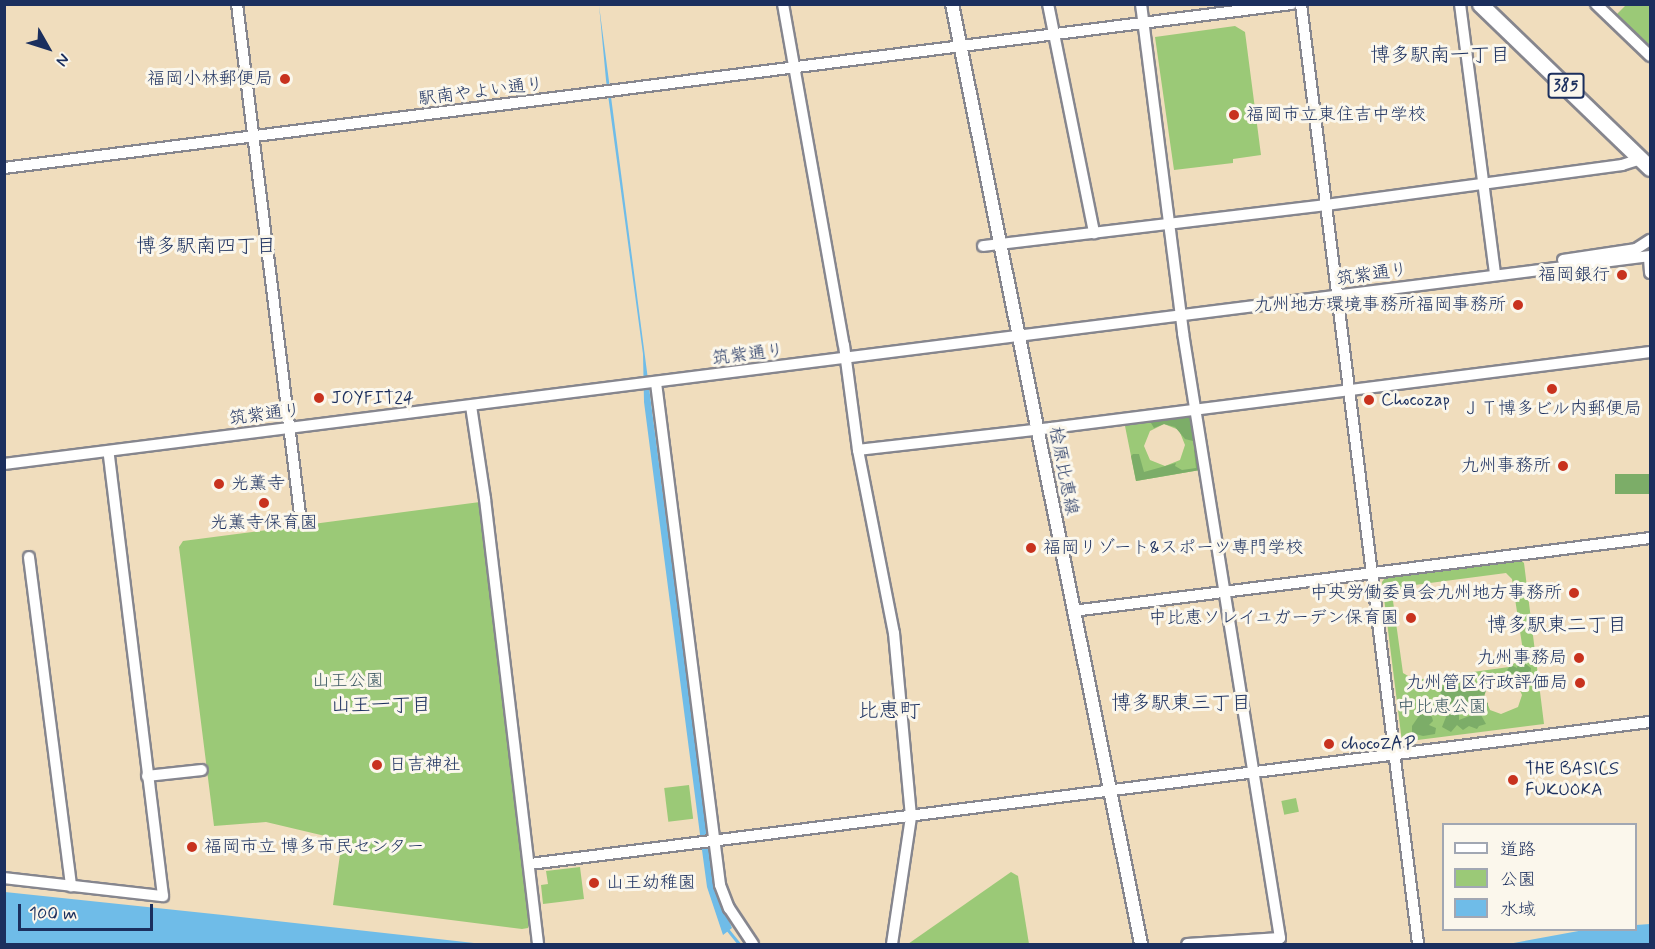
<!DOCTYPE html>
<html>
<head>
<meta charset="utf-8">
<style>
  body { margin:0 }
  #map { position:relative; width:1655px; height:949px; overflow:hidden; background:#f0ddbd; font-family:Mynerve,"Klee One",sans-serif }
  div>[style] { position:absolute }
  .green>* { inset:0; background:#9bc977; transform-origin:0 0 }
  .forest>* { inset:0; background:#7cad68; transform-origin:0 0 }
  .water>* { inset:0; background:#6fbce8 }
  .stream>* { height:3px; margin:-1.5px; padding:0 1.5px; transform-origin:1.5px; border-radius:1.5px; background:#6fbce8 }
  .roads { filter:drop-shadow(2px 0 #86868e) drop-shadow(-2px 0 #86868e) drop-shadow(0 2px #86868e) drop-shadow(0 -2px #86868e) }
  .tertiary>* { height:10px; margin:-5px; padding:0 5px; transform-origin:5px; border-radius:5px; background:#fff }
  .secondary>* { height:12px; margin:-6px; padding:0 6px; transform-origin:6px; border-radius:6px; background:#fff }
  .trunk>* { height:15px; margin:-7.5px; padding:0 7.5px; transform-origin:7.5px; border-radius:7.5px; background:#fff }
  .dots>* { width:16px; height:16px; translate:-50% -50%; box-sizing:border-box; border:3px solid #fbf7ec; border-radius:50% }
  span { translate:-50% -50%; white-space:nowrap; text-align:center; line-height:1.15; -webkit-text-stroke:6px #fbf7ec; paint-order:stroke }
  .shield-label span { padding:2px 4px; background:#fbf7ec; border:2px solid; border-radius:4px; -webkit-text-stroke-width:0 }
  .shield-label { font-size:16px; color:#1b2f5e; font-weight:700 }
  .poi-label { font-size:18px; color:#1b2f5e }
  .right { translate:-100% -50%; text-align:right }
  .left { translate:0 -50%; text-align:left }
  .street-label { font-size:18px; color:#1b2f5e }
  .park-label { font-size:18px; color:#415d66 }
  .neighbourhood-label { font-size:20px; color:#1b2f5e }
  .quarter-label { font-size:21px; color:#1b2f5e }
  .frame { position:absolute; inset:0; border:6px solid #1b2f5e; pointer-events:none }
  .legend { position:absolute; left:1442px; top:823px; width:195px; height:108px; box-sizing:border-box; background:#fbf7ec; border:2px solid #a1a7b3; margin:0; padding:8px 10px; list-style:none; font-size:18px; color:#1b2f5e }
  .legend li { display:flex; align-items:center; gap:12px; height:30px }
  .legend b { width:30px; border:2px solid #a1a7b3 }
  .north { position:absolute; left:18px; top:18px; width:60px; height:60px; -webkit-text-stroke:4px #fbf7ec; paint-order:stroke; rotate:129deg; font-size:16px; font-weight:700; line-height:24px; text-align:center; color:#1b2f5e }
  .north::after { content:''; display:block; margin:auto; width:21px; height:27px; background:#1b2f5e; clip-path:polygon(50% 0,100% 100%,50% 72%,0 100%) }
  .scale { position:absolute; left:18px; top:904px; width:135px; height:27px; box-sizing:border-box; border:3px solid #1b2f5e; border-top:0; padding-left:8px; font-size:18px; line-height:21px; white-space:nowrap; color:#1b2f5e; -webkit-text-stroke:4px #fbf7ec; paint-order:stroke }
</style>
</head>
<body>
<div id="map">
  <div class="green">
    <i style="clip-path:polygon(1626px 5px,1650px 5px,1650px 49px,1617px 18px,1617px 14px)"></i>
    <i style="clip-path:polygon(1235px 26px,1245px 32px,1261px 155px,1233px 159px,1233px 163px,1174px 170px,1155px 37px)"></i>
    <i style="clip-path:polygon(evenodd,1189px 415px,1192px 417px,1200px 470px,1136px 481px,1125px 426px,1127px 423px,1189px 415px,1164px 424px,1179px 430px,1185px 445px,1180px 460px,1165px 466px,1150px 460px,1144px 446px,1150px 431px,1164px 424px)"></i>
    <i style="clip-path:polygon(480px 502px,530px 922px,528px 928px,522px 929px,333px 905px,342px 840px,266px 822px,214px 826px,179px 547px,183px 541px)"></i>
    <i style="clip-path:polygon(evenodd,1521px 560px,1524px 563px,1544px 724px,1402px 742px,1382px 582px,1385px 578px,1521px 560px,1506px 573px,1512px 579px,1523px 651px,1519px 660px,1509px 667px,1415px 680px,1403px 673px,1393px 601px,1407px 586px,1506px 573px,1521px 560px,1503px 674px,1515px 679px,1522px 695px,1518px 707px,1501px 714px,1490px 710px,1483px 693px,1487px 682px,1503px 674px)"></i>
    <i style="left:689px;top:785px;width:34px;height:25px;rotate:83deg"></i>
    <i style="left:1296px;top:798px;width:14px;height:15px;rotate:78deg"></i>
    <i style="clip-path:polygon(580px 867px,584px 899px,543px 904px,541px 885px,548px 884px,546px 871px)"></i>
    <i style="clip-path:polygon(1011px 872px,1018px 876px,1029px 944px,908px 944px)"></i>
  </div>
  <div class="forest">
    <i style="clip-path:polygon(1189px 415px,1195px 440px,1193px 441px,1185px 439px,1175px 427px,1164px 424px,1154px 428px,1151px 423px,1151px 420px)"></i>
    <i style="clip-path:polygon(1197px 449px,1200px 470px,1136px 481px,1131px 456px,1133px 454px,1139px 454px,1144px 472px,1176px 463px,1175px 466px,1182px 470px,1196px 468px,1194px 450px)"></i>
    <i style="left:1650px;top:474px;width:20px;height:35px;rotate:90deg"></i>
    <i style="clip-path:polygon(1523px 662px,1531px 668px,1530px 676px,1525px 683px,1507px 670px,1511px 665px,1517px 668px,1518px 663px)"></i>
    <i style="clip-path:polygon(1453px 672px,1457px 674px,1456px 683px,1463px 690px,1478px 686px,1485px 680px,1489px 681px,1483px 700px,1488px 703px,1487px 709px,1474px 712px,1466px 707px,1455px 711px,1459px 714px,1459px 720px,1477px 713px,1481px 715px,1486px 724px,1479px 726px,1477px 729px,1469px 726px,1463px 730px,1457px 725px,1451px 732px,1442px 727px,1448px 712px,1439px 689px,1446px 685px)"></i>
    <i style="clip-path:polygon(1423px 710px,1432px 717px,1433px 721px,1429px 725px,1436px 728px,1435px 734px,1423px 736px,1412px 733px,1412px 726px)"></i>
  </div>
  <div class="water">
    <i style="clip-path:polygon(599px 5px,714px 884px,732px 928px,723px 935px,707px 887px,702px 850px,644px 402px,643px 354px,606px 80px)"></i>
    <i style="clip-path:polygon(5px 892px,223px 915px,483px 944px,5px 944px)"></i>
    <i style="clip-path:polygon(1650px 924px,1650px 944px,1508px 944px,1584px 930px,1636px 930px,1636px 925px)"></i>
  </div>
  <div class="stream">
    <i style="left:727px;top:929px;width:19px;rotate:51deg"></i>
  </div>
  <div class="roads">
    <div class="tertiary">
      <i style="left:237px;top:4px;width:522px;rotate:82.96deg"></i>
      <i style="left:783px;top:4px;width:346px;rotate:79.9deg"></i>
      <i style="left:844px;top:345px;width:106px;rotate:82.4deg"></i>
      <i style="left:858px;top:450px;width:187px;rotate:78.9deg"></i>
      <i style="left:894px;top:633px;width:185px;rotate:84.7deg"></i>
      <i style="left:911px;top:817px;width:128px;rotate:98.5deg"></i>
      <i style="left:1048px;top:4px;width:234px;rotate:78.6deg"></i>
      <i style="left:1141px;top:4px;width:332px;rotate:82.7deg"></i>
      <i style="left:1183px;top:333px;width:613px;rotate:80.89deg"></i>
      <i style="left:1280px;top:938px;width:93px;rotate:176.3deg"></i>
      <i style="left:1301px;top:4px;width:947px;rotate:82.9deg"></i>
      <i style="left:1460px;top:4px;width:273px;rotate:82.6deg"></i>
      <i style="left:1596px;top:4px;width:75px;rotate:43.9deg"></i>
      <i style="left:4px;top:168px;width:1298px;rotate:-7.26deg"></i>
      <i style="left:983px;top:246px;width:345px;rotate:-6.8deg"></i>
      <i style="left:1326px;top:205px;width:299px;rotate:-7.7deg"></i>
      <i style="left:1622px;top:165px;width:19px;rotate:-18deg"></i>
      <i style="left:1649px;top:258px;width:15px;rotate:86deg"></i>
      <i style="left:1563px;top:260px;width:74px;rotate:-8.6deg"></i>
      <i style="left:1636px;top:249px;width:17px;rotate:-33deg"></i>
      <i style="left:656px;top:383px;width:506px;rotate:82.73deg"></i>
      <i style="left:720px;top:885px;width:25px;rotate:69deg"></i>
      <i style="left:729px;top:908px;width:43px;rotate:56.3deg"></i>
      <i style="left:471px;top:406px;width:94px;rotate:81.4deg"></i>
      <i style="left:485px;top:499px;width:448px;rotate:83.2deg"></i>
      <i style="left:858px;top:450px;width:194px;rotate:-6.5deg"></i>
      <i style="left:1051px;top:428px;width:604px;rotate:-7.23deg"></i>
      <i style="left:4px;top:464px;width:1659px;rotate:-7.2deg"></i>
      <i style="left:29px;top:557px;width:332px;rotate:82.7deg"></i>
      <i style="left:1073px;top:611px;width:582px;rotate:-7.21deg"></i>
      <i style="left:147px;top:776px;width:55px;rotate:-6.2deg"></i>
      <i style="left:530px;top:864px;width:1129px;rotate:-7.23deg"></i>
      <i style="left:4px;top:878px;width:160px;rotate:6.5deg"></i>
      <i style="left:163px;top:896px;width:448px;rotate:-97deg"></i>
    </div>
    <div class="secondary">
      <i style="left:952px;top:4px;width:959px;rotate:78.63deg"></i>
    </div>
    <div class="trunk">
      <i style="left:1480px;top:4px;width:236px;rotate:44deg"></i>
    </div>
  </div>
  <div class="dots">
    <i style="left:285px;top:79px;background:#c8321e"></i>
    <i style="left:1234px;top:115px;background:#c8321e"></i>
    <i style="left:1622px;top:275px;background:#c8321e"></i>
    <i style="left:1518px;top:305px;background:#c8321e"></i>
    <i style="left:1552px;top:389px;background:#c8321e"></i>
    <i style="left:319px;top:398px;background:#c8321e"></i>
    <i style="left:1369px;top:400px;background:#c8321e"></i>
    <i style="left:1563px;top:466px;background:#c8321e"></i>
    <i style="left:219px;top:484px;background:#c8321e"></i>
    <i style="left:264px;top:503px;background:#c8321e"></i>
    <i style="left:1031px;top:548px;background:#c8321e"></i>
    <i style="left:1574px;top:593px;background:#c8321e"></i>
    <i style="left:1411px;top:618px;background:#c8321e"></i>
    <i style="left:1579px;top:658px;background:#c8321e"></i>
    <i style="left:1580px;top:683px;background:#c8321e"></i>
    <i style="left:1329px;top:744px;background:#c8321e"></i>
    <i style="left:377px;top:765px;background:#c8321e"></i>
    <i style="left:1513px;top:780px;background:#c8321e"></i>
    <i style="left:192px;top:847px;background:#c8321e"></i>
    <i style="left:594px;top:883px;background:#c8321e"></i>
  </div>
  <div class="shield-label">
    <span style="left:1566px;top:86px">385</span>
  </div>
  <div class="poi-label">
    <span class="right" style="left:273px;top:79px">福岡小林郵便局</span>
    <span class="left" style="left:1246px;top:115px">福岡市立東住吉中学校</span>
    <span class="right" style="left:1610px;top:275px">福岡銀行</span>
    <span class="right" style="left:1506px;top:305px">九州地方環境事務所福岡事務所</span>
    <span class="left" style="left:331px;top:398px">JOYFIT24</span>
    <span class="left" style="left:1381px;top:400px">Chocozap</span>
    <span style="left:1552px;top:409px">ＪＴ博多ビル内郵便局</span>
    <span class="right" style="left:1551px;top:466px">九州事務所</span>
    <span class="left" style="left:231px;top:484px">光薫寺</span>
    <span style="left:264px;top:523px">光薫寺保育園</span>
    <span class="left" style="left:1043px;top:548px">福岡リゾート&amp;スポーツ専門学校</span>
    <span class="right" style="left:1562px;top:593px">中央労働委員会九州地方事務所</span>
    <span class="right" style="left:1399px;top:618px">中比恵ソレイユガーデン保育園</span>
    <span class="right" style="left:1567px;top:658px">九州事務局</span>
    <span class="right" style="left:1568px;top:683px">九州管区行政評価局</span>
    <span class="left" style="left:1341px;top:744px">chocoZAP</span>
    <span class="left" style="left:389px;top:765px">日吉神社</span>
    <span class="left" style="left:1525px;top:780px">THE BASICS<br>FUKUOKA</span>
    <span class="left" style="left:204px;top:847px">福岡市立 博多市民センター</span>
    <span class="left" style="left:606px;top:883px">山王幼稚園</span>
  </div>
  <div class="street-label">
    <span style="left:481px;top:92px;rotate:-7deg">駅南やよい通り</span>
    <span style="left:1372px;top:275px;rotate:-8deg">筑紫通り</span>
    <span style="left:748px;top:355px;rotate:-7deg">筑紫通り</span>
    <span style="left:265px;top:415px;rotate:-7deg">筑紫通り</span>
    <span style="left:1063px;top:471px;rotate:79deg">桧原比恵線</span>
  </div>
  <div class="park-label">
    <span style="left:348px;top:681px">山王公園</span>
    <span style="left:1442px;top:707px">中比恵公園</span>
  </div>
  <div class="neighbourhood-label">
    <span style="left:1440px;top:55px">博多駅南一丁目</span>
    <span style="left:206px;top:246px">博多駅南四丁目</span>
    <span style="left:1557px;top:625px">博多駅東二丁目</span>
    <span style="left:1181px;top:703px">博多駅東三丁目</span>
    <span style="left:381px;top:705px">山王一丁目</span>
  </div>
  <div class="quarter-label">
    <span style="left:889px;top:711px">比恵町</span>
  </div>
  <div class="frame"></div>
  <ul class="legend">
  <li><b style="height:8px;background:#fff"></b>道路</li>
  <li><b style="height:16px;background:#9bc977"></b>公園</li>
  <li><b style="height:16px;background:#6fbce8"></b>水域</li>
  </ul>
  <div class="north">N</div>
  <div class="scale">100 m</div>
</div>
</body>
</html>
